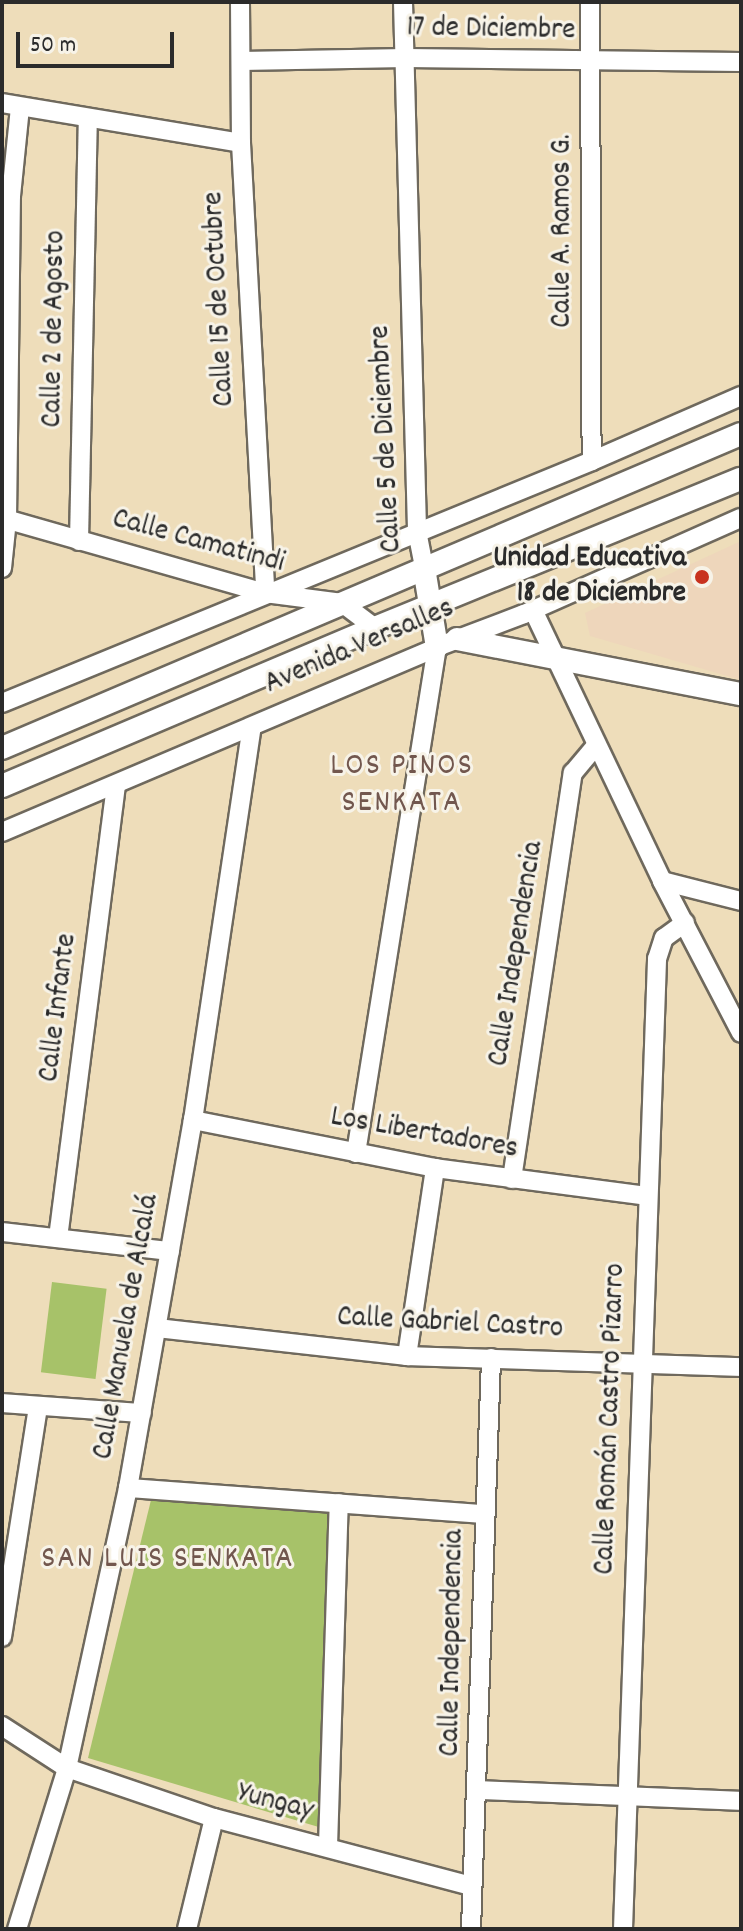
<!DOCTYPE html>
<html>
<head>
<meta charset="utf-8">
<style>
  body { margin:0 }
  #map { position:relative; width:743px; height:1931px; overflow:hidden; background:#eeddba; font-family:Dekko,sans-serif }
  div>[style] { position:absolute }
  .built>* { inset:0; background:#eed6bb }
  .green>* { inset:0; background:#a7c269; transform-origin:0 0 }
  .roads { filter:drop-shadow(2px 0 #6f695d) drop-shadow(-2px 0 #6f695d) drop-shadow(0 2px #6f695d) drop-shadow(0 -2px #6f695d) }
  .minor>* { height:18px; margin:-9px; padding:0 9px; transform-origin:9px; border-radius:9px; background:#fff }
  .tertiary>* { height:22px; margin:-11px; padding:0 11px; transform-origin:11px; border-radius:11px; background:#fff }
  .dots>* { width:22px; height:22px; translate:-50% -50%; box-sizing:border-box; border:4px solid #f7f3e8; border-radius:50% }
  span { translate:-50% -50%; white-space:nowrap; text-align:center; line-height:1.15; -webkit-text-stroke:6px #f7f3e8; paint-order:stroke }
  .street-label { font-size:30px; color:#2b2b2b }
  .poi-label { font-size:30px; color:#2b2b2b; font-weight:700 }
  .right { translate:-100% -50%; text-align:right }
  .neighbourhood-label { font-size:32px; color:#72574e; letter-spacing:2px }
  .frame { position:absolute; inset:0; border:4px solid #2b2b2b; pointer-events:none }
  .scale { position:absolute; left:16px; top:32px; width:158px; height:36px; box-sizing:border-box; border:4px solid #2b2b2b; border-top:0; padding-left:10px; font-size:24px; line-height:28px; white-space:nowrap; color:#2b2b2b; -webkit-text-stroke:6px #f7f3e8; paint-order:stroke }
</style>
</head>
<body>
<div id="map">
  <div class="built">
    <i style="clip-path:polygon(741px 541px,741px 680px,590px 636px,585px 613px)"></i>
  </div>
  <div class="green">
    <i style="left:52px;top:1282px;width:55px;height:91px;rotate:7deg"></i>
    <i style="clip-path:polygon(151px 1500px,329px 1511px,322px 1828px,88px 1758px)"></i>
  </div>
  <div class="roads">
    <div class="minor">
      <i style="left:240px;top:2px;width:141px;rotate:89.6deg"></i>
      <i style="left:241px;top:143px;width:451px;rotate:86.9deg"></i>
      <i style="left:403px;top:2px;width:529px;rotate:88.48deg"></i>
      <i style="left:417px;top:531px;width:38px;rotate:79deg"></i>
      <i style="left:590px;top:2px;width:459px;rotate:89.8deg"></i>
      <i style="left:241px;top:61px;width:165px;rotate:-1deg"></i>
      <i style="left:406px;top:58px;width:335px;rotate:0.7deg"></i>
      <i style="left:2px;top:103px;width:242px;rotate:9.5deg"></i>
      <i style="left:2px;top:518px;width:273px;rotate:15.9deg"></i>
      <i style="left:265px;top:593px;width:78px;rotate:7.4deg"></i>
      <i style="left:342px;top:603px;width:41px;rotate:37.1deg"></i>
      <i style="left:79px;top:541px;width:422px;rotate:-88.8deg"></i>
      <i style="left:2px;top:568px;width:48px;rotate:-84.1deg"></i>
      <i style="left:7px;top:520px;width:324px;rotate:-89.3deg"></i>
      <i style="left:11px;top:196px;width:89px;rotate:-84.2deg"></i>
      <i style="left:533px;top:610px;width:300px;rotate:64.5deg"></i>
      <i style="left:662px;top:881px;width:171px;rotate:62.5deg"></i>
      <i style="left:2px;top:703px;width:638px;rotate:-22.3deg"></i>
      <i style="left:592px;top:461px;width:163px;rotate:-23.6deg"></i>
      <i style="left:2px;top:832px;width:473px;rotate:-23deg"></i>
      <i style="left:437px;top:647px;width:93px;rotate:-20.8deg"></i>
      <i style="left:524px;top:614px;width:237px;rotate:-23.9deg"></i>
      <i style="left:662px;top:881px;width:81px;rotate:14.2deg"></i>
      <i style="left:193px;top:1120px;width:247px;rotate:11.2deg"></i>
      <i style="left:435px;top:1168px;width:214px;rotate:7.5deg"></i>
      <i style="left:356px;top:1153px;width:512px;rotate:-80.91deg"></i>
      <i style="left:512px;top:1179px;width:411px;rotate:-81.5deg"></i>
      <i style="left:573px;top:773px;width:35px;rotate:-50deg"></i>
      <i style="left:2px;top:1232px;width:169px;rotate:6.5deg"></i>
      <i style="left:58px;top:1238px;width:457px;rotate:-82.7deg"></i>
      <i style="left:157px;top:1328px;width:252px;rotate:6.4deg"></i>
      <i style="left:407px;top:1356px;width:334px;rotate:1.9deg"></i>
      <i style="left:407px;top:1356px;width:190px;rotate:-81.5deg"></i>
      <i style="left:2px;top:1403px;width:140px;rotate:4.1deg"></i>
      <i style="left:128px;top:1488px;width:358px;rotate:4.2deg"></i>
      <i style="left:2px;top:1637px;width:233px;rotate:-81.1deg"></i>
      <i style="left:2px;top:1726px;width:77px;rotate:32.9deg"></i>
      <i style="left:67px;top:1768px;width:155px;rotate:18.8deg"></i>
      <i style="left:214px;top:1818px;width:267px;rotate:14.8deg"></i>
      <i style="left:479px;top:1790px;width:262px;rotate:2.4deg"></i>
      <i style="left:328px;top:1846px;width:343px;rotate:-88.2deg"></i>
      <i style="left:17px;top:1929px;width:169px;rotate:-72.7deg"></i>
      <i style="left:67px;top:1768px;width:287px;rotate:-77.7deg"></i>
      <i style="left:128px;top:1488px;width:374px;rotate:-80deg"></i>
      <i style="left:193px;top:1120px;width:397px;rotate:-81.5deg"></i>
      <i style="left:187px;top:1929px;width:114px;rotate:-76.3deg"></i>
      <i style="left:471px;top:1929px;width:571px;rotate:-87.99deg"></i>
      <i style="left:623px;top:1929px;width:971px;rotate:-87.99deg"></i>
      <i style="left:657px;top:959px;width:22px;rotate:-72deg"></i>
      <i style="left:664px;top:938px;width:26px;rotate:-36deg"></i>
    </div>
    <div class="tertiary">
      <i style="left:424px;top:568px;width:80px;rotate:80.7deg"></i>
      <i style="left:457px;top:639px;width:289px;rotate:11deg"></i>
      <i style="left:2px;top:748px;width:803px;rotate:-23.02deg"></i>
      <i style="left:2px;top:786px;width:405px;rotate:-23deg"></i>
      <i style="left:375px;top:628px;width:395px;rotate:-22.2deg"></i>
    </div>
  </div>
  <div class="dots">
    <i style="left:702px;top:577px;background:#c8321e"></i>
  </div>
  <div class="street-label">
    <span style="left:491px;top:31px;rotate:1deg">17 de Diciembre</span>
    <span style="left:564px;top:231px;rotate:-90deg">Calle A. Ramos G.</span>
    <span style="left:221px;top:299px;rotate:-93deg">Calle 15 de Octubre</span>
    <span style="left:56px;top:329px;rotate:-89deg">Calle 2 de Agosto</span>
    <span style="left:388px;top:439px;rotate:-93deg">Calle 5 de Diciembre</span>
    <span style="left:198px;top:543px;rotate:15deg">Calle Camatindi</span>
    <span style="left:360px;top:648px;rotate:-23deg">Avenida Versalles</span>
    <span style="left:518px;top:954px;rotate:-81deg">Calle Independencia</span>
    <span style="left:60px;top:1008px;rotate:-83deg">Calle Infante</span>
    <span style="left:424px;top:1135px;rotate:10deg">Los Libertadores</span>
    <span style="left:450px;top:1325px;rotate:3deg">Calle Gabriel Castro</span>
    <span style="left:128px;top:1327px;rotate:-80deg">Calle Manuela de Alcalá</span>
    <span style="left:612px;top:1419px;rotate:-88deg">Calle Román Castro Pizarro</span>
    <span style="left:454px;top:1643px;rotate:-89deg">Calle Independencia</span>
    <span style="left:275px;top:1804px;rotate:14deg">Yungay</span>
  </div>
  <div class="poi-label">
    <span class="right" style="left:686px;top:577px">Unidad Educativa<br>18 de Diciembre</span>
  </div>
  <div class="neighbourhood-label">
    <span style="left:402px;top:786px">LOS PINOS<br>SENKATA</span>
    <span style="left:168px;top:1560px">SAN LUIS SENKATA</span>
  </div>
  <div class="frame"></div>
  <div class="scale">50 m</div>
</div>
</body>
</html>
